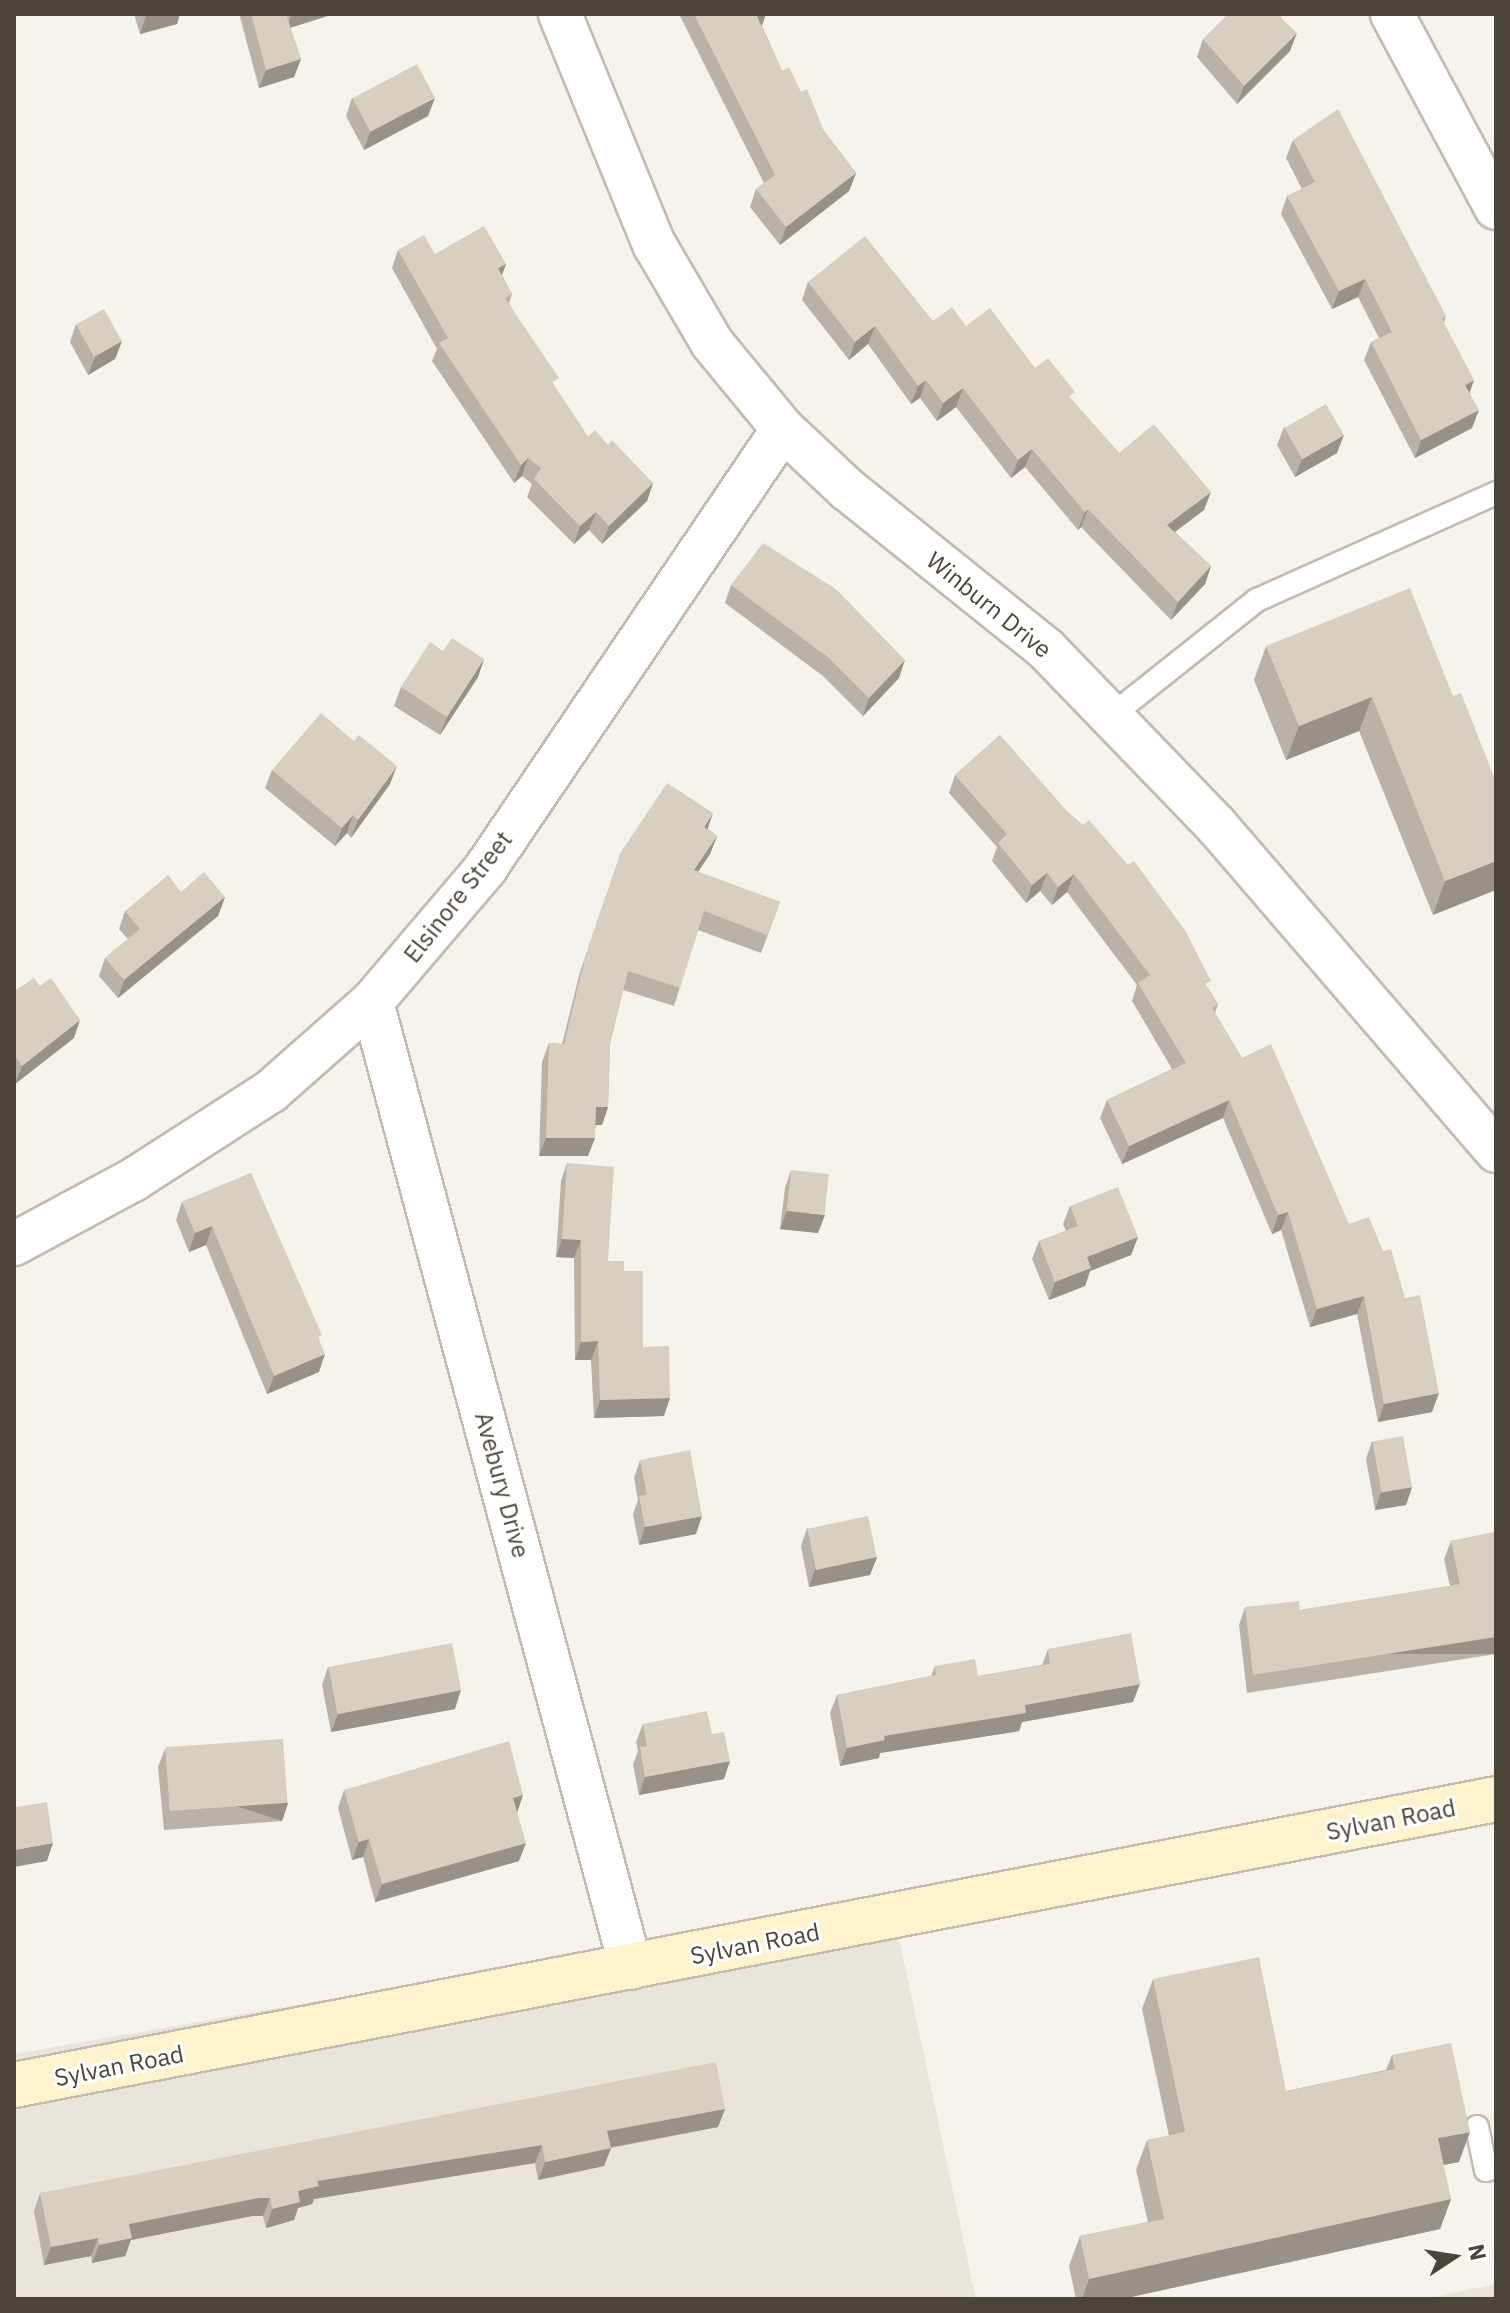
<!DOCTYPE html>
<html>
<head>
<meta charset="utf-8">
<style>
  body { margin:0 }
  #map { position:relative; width:1510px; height:2313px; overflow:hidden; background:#f6f3ec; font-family:"IBM Plex Sans",sans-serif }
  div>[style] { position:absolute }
  .residential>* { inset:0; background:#eae5da }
  .roads { filter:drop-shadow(2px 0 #c2bbae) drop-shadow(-2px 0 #c2bbae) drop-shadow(0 2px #c2bbae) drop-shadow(0 -2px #c2bbae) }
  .lane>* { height:22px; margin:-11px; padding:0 11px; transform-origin:11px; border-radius:11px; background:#fff }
  .street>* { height:42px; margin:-21px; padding:0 21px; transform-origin:21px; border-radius:21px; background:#fff }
  .secondary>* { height:44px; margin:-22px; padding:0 22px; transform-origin:22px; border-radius:22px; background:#fff3cd }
  .wall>* { inset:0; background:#bab2a6 }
  .shaded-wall>* { inset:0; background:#979187; transform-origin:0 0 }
  .building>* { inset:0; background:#d8cfc1; transform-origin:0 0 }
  span { translate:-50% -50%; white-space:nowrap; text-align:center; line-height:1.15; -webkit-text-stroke:6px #fff; paint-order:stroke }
  .street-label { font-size:24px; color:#4b4439 }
  .frame { position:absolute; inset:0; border:16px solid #4b4439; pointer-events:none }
  .north { position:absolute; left:1414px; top:2217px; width:80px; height:80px; -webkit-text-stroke:6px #fff; paint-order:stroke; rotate:78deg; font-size:22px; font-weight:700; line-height:32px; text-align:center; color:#4b4439 }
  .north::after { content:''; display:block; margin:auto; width:28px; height:36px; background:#4b4439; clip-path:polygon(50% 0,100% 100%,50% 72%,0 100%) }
</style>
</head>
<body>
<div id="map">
  <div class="residential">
    <i style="clip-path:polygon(891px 1901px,976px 2299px,14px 2299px,14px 2054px)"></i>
    <i style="clip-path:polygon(1496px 2284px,1496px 2299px,1422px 2299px)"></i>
  </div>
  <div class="roads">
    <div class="lane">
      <i style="left:1111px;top:716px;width:186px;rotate:-38.5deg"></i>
      <i style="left:1257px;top:600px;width:262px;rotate:-24.1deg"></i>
      <i style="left:1477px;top:2127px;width:44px;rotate:78.2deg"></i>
      <i style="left:1486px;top:2170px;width:10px;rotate:-17deg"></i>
    </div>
    <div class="street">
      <i style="left:560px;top:14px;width:248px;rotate:67.8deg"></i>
      <i style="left:654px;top:244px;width:115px;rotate:59.6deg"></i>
      <i style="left:712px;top:343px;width:112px;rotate:50.5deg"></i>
      <i style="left:783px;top:429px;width:88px;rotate:43.2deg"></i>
      <i style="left:847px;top:489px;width:255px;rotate:38.8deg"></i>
      <i style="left:1046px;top:649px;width:245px;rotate:46deg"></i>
      <i style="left:1216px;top:825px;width:430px;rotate:49.3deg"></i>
      <i style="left:1392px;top:14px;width:220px;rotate:61.8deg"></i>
      <i style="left:372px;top:1002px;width:1000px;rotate:74.99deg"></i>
      <i style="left:14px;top:1244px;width:135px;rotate:-28.3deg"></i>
      <i style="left:133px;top:1180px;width:164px;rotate:-32.8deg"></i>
      <i style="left:271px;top:1091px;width:135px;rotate:-41.4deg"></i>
      <i style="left:372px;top:1002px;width:175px;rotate:-49.6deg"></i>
      <i style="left:485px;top:869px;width:531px;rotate:-55.89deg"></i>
    </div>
    <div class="secondary">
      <i style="left:14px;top:2085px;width:1509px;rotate:-10.92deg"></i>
    </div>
  </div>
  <div class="wall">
    <i style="clip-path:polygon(134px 14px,180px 14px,177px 24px,140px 34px)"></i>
    <i style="clip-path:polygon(242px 14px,334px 14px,290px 28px,301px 59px,294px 77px,259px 88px,240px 17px)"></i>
    <i style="clip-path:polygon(679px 14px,766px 14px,762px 26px,782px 71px,801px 92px,824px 131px,856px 173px,849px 191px,780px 245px,750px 207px,756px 189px,764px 183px)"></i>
    <i style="clip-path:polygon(1203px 39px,1290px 51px,1237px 104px,1197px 57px)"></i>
    <i style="clip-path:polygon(352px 98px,428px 116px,364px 150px,346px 116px)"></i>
    <i style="clip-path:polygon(1293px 140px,1446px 316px,1444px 323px,1470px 393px,1472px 428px,1415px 458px,1364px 360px,1371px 342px,1379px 338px,1358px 297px,1332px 309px,1281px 214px,1287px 196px,1302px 189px,1286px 158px)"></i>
    <i style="clip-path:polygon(398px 250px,435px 254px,506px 264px,502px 275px,512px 294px,509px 303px,555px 387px,588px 437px,608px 445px,653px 483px,647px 501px,602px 544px,589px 530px,574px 544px,527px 497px,532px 484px,522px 476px,514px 483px,432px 361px,437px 349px,392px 268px)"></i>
    <i style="clip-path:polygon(808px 282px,933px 321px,966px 326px,1035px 368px,1072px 400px,1119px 453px,1204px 510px,1175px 532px,1211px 566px,1205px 584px,1171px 620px,1081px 527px,1078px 530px,1025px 467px,1011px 478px,956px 407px,937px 421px,920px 398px,911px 404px,868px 344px,849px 360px,802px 300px)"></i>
    <i style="clip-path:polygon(76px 324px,122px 341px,115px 359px,88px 375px,70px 342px)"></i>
    <i style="clip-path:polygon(1284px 427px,1337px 453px,1295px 477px,1277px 445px)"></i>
    <i style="clip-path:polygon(731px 585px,899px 678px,863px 716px,823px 676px,725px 603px)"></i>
    <i style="clip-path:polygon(1266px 646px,1453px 696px,1496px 782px,1433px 915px,1359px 731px,1286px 760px,1254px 680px)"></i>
    <i style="clip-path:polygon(443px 651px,484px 659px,478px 677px,440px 735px,394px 706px,401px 687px)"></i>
    <i style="clip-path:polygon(1000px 735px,1208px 988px,1218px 1004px,1215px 1013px,1242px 1058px,1349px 1224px,1432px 1412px,1378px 1422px,1357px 1314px,1310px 1327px,1281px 1230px,1272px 1234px,1223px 1118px,1122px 1164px,1100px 1118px,1107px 1100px,1172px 1069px,1132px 1001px,1137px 985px,1067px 892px,1052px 905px,1040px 891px,1026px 903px,992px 861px,997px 847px,949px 793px,955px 775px)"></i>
    <i style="clip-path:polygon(272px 770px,390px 784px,351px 838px,347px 833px,335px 846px,265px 788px)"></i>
    <i style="clip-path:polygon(708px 829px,717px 836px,710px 854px,698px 872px,780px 902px,761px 953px,698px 930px,674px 1006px,623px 990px,610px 1044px,608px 1107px,602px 1125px,596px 1125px,588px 1156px,539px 1156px,542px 1062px,549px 1043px,562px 1044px,580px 972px,621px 852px)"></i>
    <i style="clip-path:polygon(181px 892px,225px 897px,218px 916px,118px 998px,99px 976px,105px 958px,128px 939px,119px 929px,125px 911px)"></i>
    <i style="clip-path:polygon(14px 991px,74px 1038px,15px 1084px,14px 1082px)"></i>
    <i style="clip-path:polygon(567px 1163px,608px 1261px,624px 1271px,643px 1347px,664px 1416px,594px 1418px,591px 1360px,575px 1360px,574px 1258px,556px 1257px,561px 1181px)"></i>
    <i style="clip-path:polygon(791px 1170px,818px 1233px,780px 1229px,785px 1188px)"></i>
    <i style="clip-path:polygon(251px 1173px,320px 1342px,319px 1372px,267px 1394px,206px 1245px,189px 1252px,176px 1220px,182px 1202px)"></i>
    <i style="clip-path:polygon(1070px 1206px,1138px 1237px,1131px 1255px,1090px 1271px,1085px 1286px,1049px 1300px,1032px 1259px,1039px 1241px,1066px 1231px,1063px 1224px)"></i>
    <i style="clip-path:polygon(1372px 1441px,1412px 1487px,1406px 1505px,1375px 1510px,1366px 1459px)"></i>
    <i style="clip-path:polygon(640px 1460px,696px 1534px,639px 1545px,633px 1514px,638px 1500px,634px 1478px)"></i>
    <i style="clip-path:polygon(807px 1528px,877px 1557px,870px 1575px,809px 1587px,801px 1546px)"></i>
    <i style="clip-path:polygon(1496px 1532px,1496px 1654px,1247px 1693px,1239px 1625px,1245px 1607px,1300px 1610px,1450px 1586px,1444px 1559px,1451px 1541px)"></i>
    <i style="clip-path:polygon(1048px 1649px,1133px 1702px,1022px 1722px,1019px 1731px,880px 1753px,879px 1758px,840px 1766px,830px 1713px,837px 1695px,931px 1676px,935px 1666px,978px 1676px,1042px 1665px)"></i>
    <i style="clip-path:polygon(328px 1667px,455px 1709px,331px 1732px,322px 1685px)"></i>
    <i style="clip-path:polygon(643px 1724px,712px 1734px,724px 1779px,639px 1795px,633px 1765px,638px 1751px,636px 1742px)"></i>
    <i style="clip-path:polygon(165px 1749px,288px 1803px,282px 1821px,164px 1830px,158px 1767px)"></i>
    <i style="clip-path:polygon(344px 1790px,523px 1795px,517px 1811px,519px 1861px,375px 1902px,363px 1857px,352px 1860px,338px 1808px)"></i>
    <i style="clip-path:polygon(1153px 1979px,1286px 2091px,1386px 2070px,1392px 2055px,1459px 2162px,1443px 2165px,1451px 2199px,1440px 2229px,1122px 2299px,1076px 2299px,1069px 2266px,1080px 2236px,1148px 2222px,1136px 2170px,1147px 2140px,1169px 2136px,1142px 2009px)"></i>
    <i style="clip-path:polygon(725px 2109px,718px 2127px,611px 2148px,604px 2166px,538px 2180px,535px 2163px,314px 2199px,312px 2204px,298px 2208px,294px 2220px,266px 2228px,263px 2216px,252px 2216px,131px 2240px,125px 2256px,92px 2263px,91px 2256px,44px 2265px,34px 2211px,40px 2193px)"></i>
  </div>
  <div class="shaded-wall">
    <i style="clip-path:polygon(155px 14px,180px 14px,177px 24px,140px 34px,146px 16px)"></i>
    <i style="clip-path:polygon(292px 14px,334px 14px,286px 29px)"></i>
    <i style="clip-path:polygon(756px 14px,766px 14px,761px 27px)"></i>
    <i style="clip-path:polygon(1297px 33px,1290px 51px,1237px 104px,1244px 86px)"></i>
    <i style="clip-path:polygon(301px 59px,294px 77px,259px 88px,266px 70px)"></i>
    <i style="clip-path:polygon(435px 98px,428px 116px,364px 150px,370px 132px)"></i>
    <i style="clip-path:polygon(856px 173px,849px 191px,780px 245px,786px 227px)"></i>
    <i style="clip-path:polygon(506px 264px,499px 282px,498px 268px)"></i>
    <i style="clip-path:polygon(1365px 279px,1358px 297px,1332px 309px,1339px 291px)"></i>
    <i style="clip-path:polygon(875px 326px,868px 344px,849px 360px,855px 342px)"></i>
    <i style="clip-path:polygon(122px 341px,115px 359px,88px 375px,95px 357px)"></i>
    <i style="clip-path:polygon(926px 380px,920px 398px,911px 404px,918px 386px)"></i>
    <i style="clip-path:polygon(1474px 380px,1468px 398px,1465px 385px)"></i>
    <i style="clip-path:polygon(963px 388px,956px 407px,937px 421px,943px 403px)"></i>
    <i style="clip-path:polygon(1479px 410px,1472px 428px,1415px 458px,1421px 440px)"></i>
    <i style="clip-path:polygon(1344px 435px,1337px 453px,1295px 477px,1302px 459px)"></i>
    <i style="clip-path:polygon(1032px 449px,1025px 467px,1011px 478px,1018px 460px)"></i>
    <i style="clip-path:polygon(528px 458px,522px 476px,514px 483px,521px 465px)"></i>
    <i style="clip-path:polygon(653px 483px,647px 501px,602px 544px,609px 526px)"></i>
    <i style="clip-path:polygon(1211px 492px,1204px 510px,1160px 543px,1167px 525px)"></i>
    <i style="clip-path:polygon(1088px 509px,1081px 527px,1078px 530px,1085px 512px)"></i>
    <i style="clip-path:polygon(596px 512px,589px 530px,574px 544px,580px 526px)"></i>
    <i style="clip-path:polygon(1211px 566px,1205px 584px,1171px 620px,1178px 602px)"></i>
    <i style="clip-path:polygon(484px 659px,478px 677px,440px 735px,447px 717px)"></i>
    <i style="clip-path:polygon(905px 660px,899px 678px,863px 716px,869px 698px)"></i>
    <i style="clip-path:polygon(1372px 697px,1359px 731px,1286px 760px,1299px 726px)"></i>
    <i style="clip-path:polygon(397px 766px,390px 784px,351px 838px,358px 820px)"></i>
    <i style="clip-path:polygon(713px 813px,707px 831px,704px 827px)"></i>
    <i style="clip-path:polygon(353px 815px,347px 833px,335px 846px,342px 828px)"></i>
    <i style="clip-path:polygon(717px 836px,710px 854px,687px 888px,694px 870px)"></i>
    <i style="clip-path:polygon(1496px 861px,1496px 890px,1433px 915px,1445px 881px)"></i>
    <i style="clip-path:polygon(1047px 873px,1040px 891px,1026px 903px,1032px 885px)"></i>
    <i style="clip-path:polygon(1074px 874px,1067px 892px,1052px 905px,1058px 887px)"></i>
    <i style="clip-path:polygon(225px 897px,218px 916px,118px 998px,124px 980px)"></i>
    <i style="clip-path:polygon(80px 1020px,74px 1038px,15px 1084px,22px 1066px)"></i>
    <i style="clip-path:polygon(1229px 1100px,1223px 1118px,1122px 1164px,1129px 1146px)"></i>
    <i style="clip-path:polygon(596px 1107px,608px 1107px,602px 1125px,590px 1125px)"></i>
    <i style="clip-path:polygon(546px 1138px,595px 1138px,588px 1156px,539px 1156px)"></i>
    <i style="clip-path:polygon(787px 1211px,825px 1215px,818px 1233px,780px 1229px)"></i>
    <i style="clip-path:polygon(1288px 1212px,1281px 1230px,1272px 1234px,1278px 1215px)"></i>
    <i style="clip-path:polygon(212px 1226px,206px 1245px,189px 1252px,195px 1233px)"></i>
    <i style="clip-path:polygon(1138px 1237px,1131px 1255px,1090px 1271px,1085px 1286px,1049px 1300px,1055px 1282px,1087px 1257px)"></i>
    <i style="clip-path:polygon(562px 1239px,581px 1240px,574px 1258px,556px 1257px)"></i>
    <i style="clip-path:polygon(1364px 1296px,1357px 1314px,1310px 1327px,1317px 1309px)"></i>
    <i style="clip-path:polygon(598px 1341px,591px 1360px,575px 1360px,581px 1342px)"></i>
    <i style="clip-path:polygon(325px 1354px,319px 1372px,267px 1394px,274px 1376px)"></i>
    <i style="clip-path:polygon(1439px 1393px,1432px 1412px,1378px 1422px,1384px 1404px)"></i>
    <i style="clip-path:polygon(670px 1398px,664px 1416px,594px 1418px,600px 1400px)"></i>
    <i style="clip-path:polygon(1412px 1487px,1406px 1505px,1375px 1510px,1381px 1492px)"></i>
    <i style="clip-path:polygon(702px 1516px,696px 1534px,639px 1545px,645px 1527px)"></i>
    <i style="clip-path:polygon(877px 1557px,870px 1575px,809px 1587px,815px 1569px)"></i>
    <i style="left:1496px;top:1637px;width:17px;height:246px;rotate:90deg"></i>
    <i style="clip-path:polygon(1140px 1684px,1133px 1702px,1022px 1722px,1019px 1731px,880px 1753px,879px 1758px,840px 1766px,847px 1748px,884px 1736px,1025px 1705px)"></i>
    <i style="clip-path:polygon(461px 1690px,455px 1709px,331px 1732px,338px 1714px)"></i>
    <i style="clip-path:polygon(730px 1761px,724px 1779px,639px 1795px,645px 1777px)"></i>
    <i style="clip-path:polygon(523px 1795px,517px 1813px,513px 1798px)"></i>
    <i style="left:288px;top:1803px;width:19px;height:118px;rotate:108deg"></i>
    <i style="clip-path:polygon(369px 1839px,363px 1857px,352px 1860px,359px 1842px)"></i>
    <i style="clip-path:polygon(53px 1843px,47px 1861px,14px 1867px,14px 1850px)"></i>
    <i style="clip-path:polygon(526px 1843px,519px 1861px,375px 1902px,382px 1884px)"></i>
    <i style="clip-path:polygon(725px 2109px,718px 2127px,601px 2149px,607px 2131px)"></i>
    <i style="clip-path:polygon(1470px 2132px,1459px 2162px,1427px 2168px,1438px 2138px)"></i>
    <i style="clip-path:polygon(542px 2145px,535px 2163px,314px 2199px,312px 2204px,298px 2208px,294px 2220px,266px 2228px,272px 2209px,298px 2191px,317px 2181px)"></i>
    <i style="clip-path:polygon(611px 2148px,604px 2166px,538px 2180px,545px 2162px)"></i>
    <i style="clip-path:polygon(258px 2198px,270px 2198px,263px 2216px,252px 2216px,131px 2240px,125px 2256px,92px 2263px,99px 2245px,129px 2224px)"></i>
    <i style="clip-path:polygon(1451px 2199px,1440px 2229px,1122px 2299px,1082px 2299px,1089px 2279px)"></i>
    <i style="clip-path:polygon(98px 2238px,91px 2256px,44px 2265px,51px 2247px)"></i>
  </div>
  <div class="building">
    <i style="clip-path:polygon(251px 14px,286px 14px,301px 59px,266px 70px)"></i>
    <i style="clip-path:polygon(694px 14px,757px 14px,756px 14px,782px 71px,789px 67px,801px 92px,807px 89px,824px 131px,856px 173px,786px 227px,756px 189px,775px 175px)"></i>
    <i style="clip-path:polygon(1228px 14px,1280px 14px,1282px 19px,1297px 33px,1244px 86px,1203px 39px)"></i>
    <i style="left:417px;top:64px;width:38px;height:73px;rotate:62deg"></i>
    <i style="clip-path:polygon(1338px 109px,1446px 316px,1442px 319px,1474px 380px,1465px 385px,1479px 410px,1421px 440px,1371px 342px,1392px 332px,1365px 279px,1339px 291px,1287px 196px,1315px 182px,1293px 140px)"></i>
    <i style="clip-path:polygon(484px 226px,506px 264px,498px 268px,512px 294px,505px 298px,559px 378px,552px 382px,588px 437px,595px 430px,608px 445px,612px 440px,653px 483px,609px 526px,596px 512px,580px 526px,534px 479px,541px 468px,528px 458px,521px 465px,439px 343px,448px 338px,398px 250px,424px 235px,435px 254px)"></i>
    <i style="clip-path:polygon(865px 236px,933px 321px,952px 307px,966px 326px,990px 308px,1035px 368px,1048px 358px,1075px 392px,1069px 397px,1119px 453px,1154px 424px,1211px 492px,1167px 525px,1211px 566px,1178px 602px,1088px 509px,1085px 512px,1032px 449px,1018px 460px,963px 388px,943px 403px,926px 380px,918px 386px,875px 326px,855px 342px,808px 282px)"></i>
    <i style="left:104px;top:309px;width:37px;height:32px;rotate:61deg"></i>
    <i style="left:1326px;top:404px;width:36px;height:48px;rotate:60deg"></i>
    <i style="clip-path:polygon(763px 543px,836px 589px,905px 660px,869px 698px,829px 658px,731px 585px)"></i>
    <i style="clip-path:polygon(1410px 588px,1453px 696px,1461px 693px,1496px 782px,1496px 861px,1445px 881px,1372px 697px,1299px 726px,1266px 646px)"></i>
    <i style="clip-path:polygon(452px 638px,484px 659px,447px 717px,401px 687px,430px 642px,443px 651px)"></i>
    <i style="clip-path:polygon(321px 713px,354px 741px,359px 735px,397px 766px,358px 820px,353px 815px,342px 828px,272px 770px)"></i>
    <i style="clip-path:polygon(1000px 735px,1067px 811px,1083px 825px,1089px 820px,1128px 865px,1134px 861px,1185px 930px,1211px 981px,1205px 984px,1218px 1004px,1212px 1008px,1242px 1058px,1271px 1044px,1349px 1224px,1369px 1217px,1383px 1251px,1391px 1249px,1405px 1298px,1420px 1295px,1439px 1393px,1384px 1404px,1364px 1296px,1317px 1309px,1288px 1212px,1278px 1215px,1229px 1100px,1129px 1146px,1107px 1100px,1186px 1063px,1138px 983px,1150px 975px,1074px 874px,1058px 887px,1047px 873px,1032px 885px,998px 843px,1007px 834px,955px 775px)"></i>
    <i style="clip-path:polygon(667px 783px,713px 813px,704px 827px,717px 836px,694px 870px,780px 902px,767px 935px,704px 911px,680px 988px,628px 971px,610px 1044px,608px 1107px,596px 1107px,595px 1138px,546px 1138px,549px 1043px,564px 1044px,586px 954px,621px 852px)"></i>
    <i style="clip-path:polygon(204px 872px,225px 897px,124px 980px,105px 958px,140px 929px,125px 911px,168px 875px,181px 892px)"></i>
    <i style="clip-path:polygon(34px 978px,40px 986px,51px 978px,80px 1020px,22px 1066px,14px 1055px,14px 991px)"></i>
    <i style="clip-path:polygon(567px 1163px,614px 1167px,608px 1261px,624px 1261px,624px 1271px,643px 1271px,643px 1347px,669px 1346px,670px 1398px,600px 1400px,598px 1341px,581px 1342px,581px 1240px,562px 1239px)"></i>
    <i style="left:791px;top:1170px;width:38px;height:41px;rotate:6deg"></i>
    <i style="clip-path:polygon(251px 1173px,322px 1335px,318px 1337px,325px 1354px,274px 1376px,212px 1226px,195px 1233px,182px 1202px)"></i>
    <i style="clip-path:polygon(1118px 1187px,1138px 1237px,1087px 1257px,1091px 1268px,1055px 1282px,1039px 1241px,1078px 1226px,1070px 1206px)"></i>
    <i style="left:1403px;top:1436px;width:52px;height:31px;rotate:80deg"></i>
    <i style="clip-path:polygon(690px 1450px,702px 1516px,645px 1527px,639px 1496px,647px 1495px,640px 1460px)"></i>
    <i style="left:868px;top:1516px;width:42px;height:62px;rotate:78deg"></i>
    <i style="clip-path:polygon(1496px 1532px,1496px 1637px,1253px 1675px,1245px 1607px,1299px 1601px,1300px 1610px,1460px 1584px,1451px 1541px)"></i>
    <i style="clip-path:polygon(1131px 1633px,1140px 1684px,1025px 1705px,1026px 1713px,884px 1736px,885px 1740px,847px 1748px,837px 1695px,936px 1675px,935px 1666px,975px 1659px,978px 1676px,1050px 1664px,1048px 1649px)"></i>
    <i style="left:452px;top:1643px;width:48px;height:126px;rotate:79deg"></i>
    <i style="clip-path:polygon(707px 1711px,712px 1734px,724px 1732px,730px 1761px,645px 1777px,640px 1747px,647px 1746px,643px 1724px)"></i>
    <i style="left:283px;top:1739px;width:64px;height:118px;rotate:86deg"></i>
    <i style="clip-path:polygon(509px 1741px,523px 1795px,513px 1798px,526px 1843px,382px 1884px,369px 1839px,359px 1842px,344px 1790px)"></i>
    <i style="clip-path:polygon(14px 1798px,16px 1807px,47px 1802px,53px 1843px,14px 1850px)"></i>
    <i style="clip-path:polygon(1259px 1957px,1286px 2091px,1395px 2069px,1392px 2055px,1451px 2043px,1470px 2132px,1438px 2138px,1451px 2199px,1089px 2279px,1080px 2236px,1164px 2219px,1147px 2140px,1185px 2132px,1153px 1979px)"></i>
    <i style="clip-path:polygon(716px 2062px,725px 2109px,607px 2131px,611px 2148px,545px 2162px,542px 2145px,317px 2181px,319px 2186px,298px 2191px,300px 2202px,272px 2209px,270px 2198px,258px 2198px,129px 2224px,132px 2238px,99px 2245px,98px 2238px,51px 2247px,40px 2193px)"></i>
  </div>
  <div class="street-label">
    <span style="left:989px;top:605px;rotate:39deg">Winburn Drive</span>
    <span style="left:458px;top:897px;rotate:-52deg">Elsinore Street</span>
    <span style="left:502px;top:1485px;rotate:75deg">Avebury Drive</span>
    <span style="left:1391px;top:1820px;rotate:-11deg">Sylvan Road</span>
    <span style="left:755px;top:1944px;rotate:-11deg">Sylvan Road</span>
    <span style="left:119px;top:2066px;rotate:-11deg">Sylvan Road</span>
  </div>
  <div class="frame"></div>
  <div class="north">N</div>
</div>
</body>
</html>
